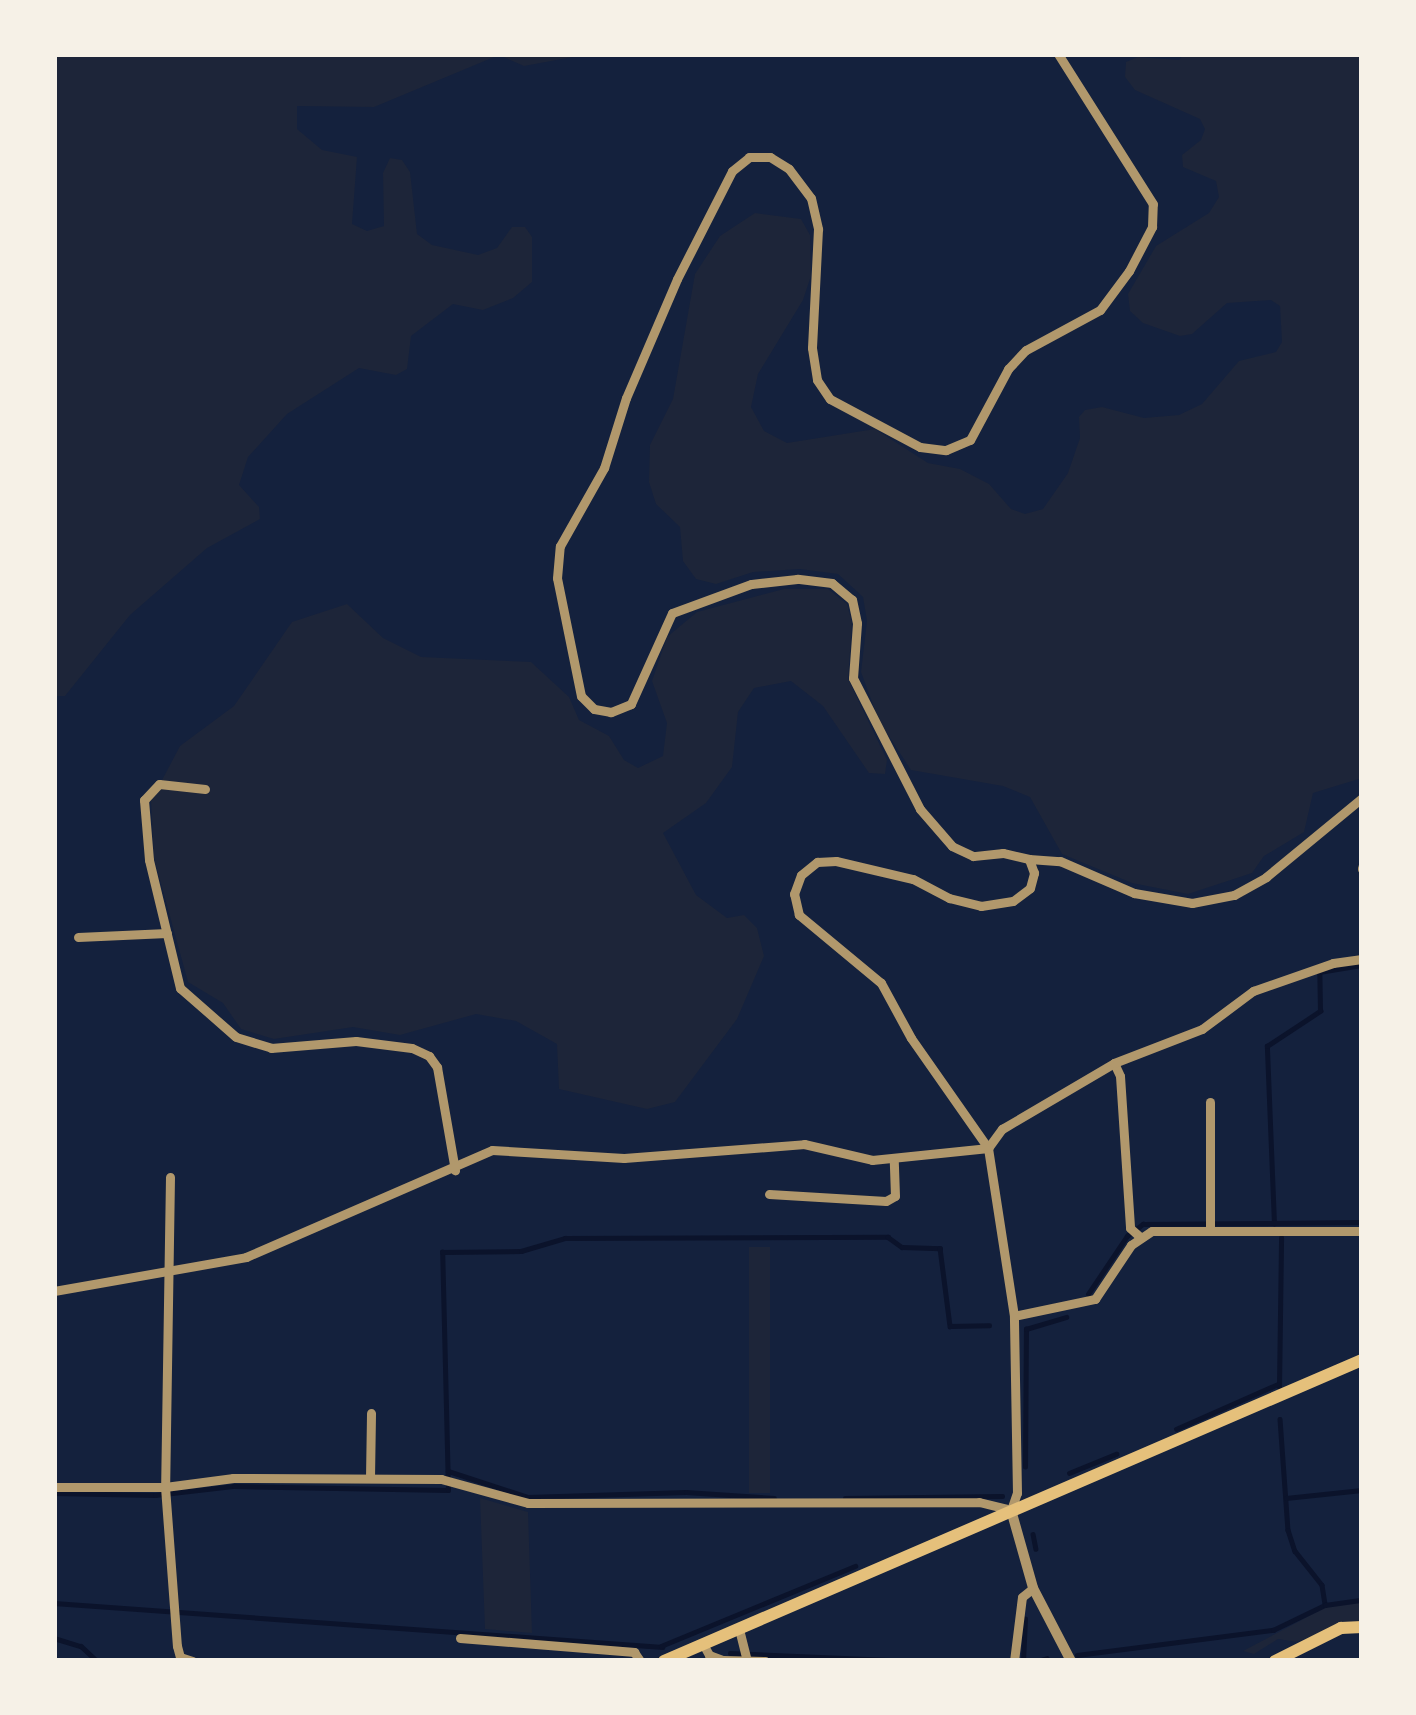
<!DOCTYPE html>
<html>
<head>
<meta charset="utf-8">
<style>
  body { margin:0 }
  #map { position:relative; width:1416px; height:1715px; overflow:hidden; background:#14213d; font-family:Spectral,serif }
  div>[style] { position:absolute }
  .green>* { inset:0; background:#1d2539; transform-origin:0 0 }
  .stream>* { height:4.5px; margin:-2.25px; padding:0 2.25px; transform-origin:2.25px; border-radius:2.25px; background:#0b132b }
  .minor>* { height:9px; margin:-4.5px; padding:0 4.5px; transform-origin:4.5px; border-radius:4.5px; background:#b1986c }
  .tertiary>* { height:10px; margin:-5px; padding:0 5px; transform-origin:5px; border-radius:5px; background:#b1986c }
  .secondary>* { height:12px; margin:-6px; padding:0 6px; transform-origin:6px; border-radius:6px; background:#e5c07b }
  span { translate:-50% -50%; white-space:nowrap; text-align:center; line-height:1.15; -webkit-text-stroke:10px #f6f1e7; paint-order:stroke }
  .frame { position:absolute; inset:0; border:57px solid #f6f1e7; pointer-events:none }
</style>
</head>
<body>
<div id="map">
  <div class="green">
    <i style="clip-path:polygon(54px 54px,589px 54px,524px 66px,499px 55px,374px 107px,297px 106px,297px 129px,322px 150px,357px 157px,352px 224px,367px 231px,384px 226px,383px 173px,390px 158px,402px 160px,410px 172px,417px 234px,432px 245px,478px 255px,497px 248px,512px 227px,525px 227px,532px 237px,532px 282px,513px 298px,483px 310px,453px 304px,411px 336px,407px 369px,396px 375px,359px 368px,287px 414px,248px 457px,239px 485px,259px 507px,260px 519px,207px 548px,130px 615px,65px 696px,54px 696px)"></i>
    <i style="clip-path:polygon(1184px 54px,1362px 54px,1362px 778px,1313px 793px,1304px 832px,1264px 856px,1252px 873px,1188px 894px,1132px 883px,1062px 854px,1030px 797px,1003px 786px,911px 770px,879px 721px,861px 672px,867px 621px,863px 597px,838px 574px,800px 569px,753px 572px,716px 584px,696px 579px,683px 561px,680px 527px,656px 504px,649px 482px,650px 445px,673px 399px,695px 274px,720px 236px,755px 213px,801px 219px,810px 235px,811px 276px,803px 300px,758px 374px,751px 407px,764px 431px,787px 443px,875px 429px,928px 463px,960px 469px,989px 484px,1011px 509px,1025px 514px,1043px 509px,1068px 473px,1080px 438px,1079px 417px,1085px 410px,1102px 407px,1144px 418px,1179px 415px,1202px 404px,1239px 361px,1276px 352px,1282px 342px,1280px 306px,1271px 300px,1227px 303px,1192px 334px,1180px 336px,1143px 323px,1130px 311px,1128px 294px,1156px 246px,1209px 213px,1219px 197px,1216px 181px,1183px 167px,1182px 155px,1201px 140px,1205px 129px,1200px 119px,1135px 90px,1125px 77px,1126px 62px,1138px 57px,1179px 60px)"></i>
    <i style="clip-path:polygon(784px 589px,828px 589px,847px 604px,852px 623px,848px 679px,887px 760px,885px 774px,869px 773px,823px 706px,791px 681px,754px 688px,738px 712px,732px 767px,706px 803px,663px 833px,696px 895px,727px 918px,744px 915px,757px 928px,764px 956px,737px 1019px,675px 1102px,647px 1109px,559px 1089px,557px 1044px,516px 1021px,476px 1014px,400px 1035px,353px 1027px,274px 1039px,241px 1029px,223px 1003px,188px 982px,154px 858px,151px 801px,180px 746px,234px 706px,292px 622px,347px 604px,383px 638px,421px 657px,531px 662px,569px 697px,579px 720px,609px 736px,624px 760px,638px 768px,663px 756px,667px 723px,652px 681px,667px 637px,697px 612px)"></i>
    <i style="left:749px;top:1247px;width:21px;height:246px"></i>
    <i style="clip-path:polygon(480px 1498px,528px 1512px,532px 1633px,485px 1629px)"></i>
    <i style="clip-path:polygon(1362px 1602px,1362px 1625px,1340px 1625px,1297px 1642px,1278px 1639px,1254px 1654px,1243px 1651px,1326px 1607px)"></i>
  </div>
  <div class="stream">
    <i style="left:1274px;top:1224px;width:178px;rotate:-92.3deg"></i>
    <i style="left:1267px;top:1046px;width:64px;rotate:-33.4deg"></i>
    <i style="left:1320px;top:1011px;width:39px;rotate:-91deg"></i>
    <i style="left:1319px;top:972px;width:44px;rotate:-9.2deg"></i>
    <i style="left:1088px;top:1294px;width:70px;rotate:-56.1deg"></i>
    <i style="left:1127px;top:1236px;width:20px;rotate:-37deg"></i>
    <i style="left:1143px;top:1224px;width:219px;rotate:-0.5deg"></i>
    <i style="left:1279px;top:1387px;width:149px;rotate:-89.2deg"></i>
    <i style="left:1280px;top:1419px;width:111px;rotate:85.9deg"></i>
    <i style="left:1288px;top:1530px;width:22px;rotate:72deg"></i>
    <i style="left:1295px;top:1551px;width:43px;rotate:51.5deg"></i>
    <i style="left:1322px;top:1585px;width:20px;rotate:81deg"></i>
    <i style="left:1176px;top:1429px;width:111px;rotate:-23.8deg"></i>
    <i style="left:1025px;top:1467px;width:138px;rotate:-89.6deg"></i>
    <i style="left:1026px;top:1329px;width:42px;rotate:-16.7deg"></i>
    <i style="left:448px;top:1471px;width:84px;rotate:18deg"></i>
    <i style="left:528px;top:1497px;width:158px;rotate:-1.8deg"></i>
    <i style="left:686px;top:1492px;width:88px;rotate:3.9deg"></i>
    <i style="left:1069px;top:1473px;width:51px;rotate:-22deg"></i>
    <i style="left:54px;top:1493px;width:101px;rotate:1.1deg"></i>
    <i style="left:155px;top:1495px;width:80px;rotate:-6.5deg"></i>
    <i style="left:234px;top:1486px;width:214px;rotate:1.1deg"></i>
    <i style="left:448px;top:1490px;width:238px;rotate:-91.4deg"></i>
    <i style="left:442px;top:1252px;width:79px;rotate:-0.7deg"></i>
    <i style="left:521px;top:1251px;width:46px;rotate:-16.5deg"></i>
    <i style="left:565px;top:1238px;width:323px;rotate:-0.2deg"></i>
    <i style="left:888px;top:1237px;width:17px;rotate:36deg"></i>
    <i style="left:902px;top:1247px;width:38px;rotate:2deg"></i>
    <i style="left:940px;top:1248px;width:79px;rotate:82.7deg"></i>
    <i style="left:950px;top:1326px;width:39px;rotate:-1deg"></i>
    <i style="left:845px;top:1498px;width:157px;rotate:-0.7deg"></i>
    <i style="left:1286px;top:1498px;width:76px;rotate:-6deg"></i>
    <i style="left:1033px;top:1534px;width:15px;rotate:79deg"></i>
    <i style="left:54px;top:1603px;width:610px;rotate:4.14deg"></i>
    <i style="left:54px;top:1638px;width:28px;rotate:17deg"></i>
    <i style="left:81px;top:1646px;width:22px;rotate:43deg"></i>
    <i style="left:661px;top:1646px;width:210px;rotate:-22.4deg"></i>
    <i style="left:730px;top:1653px;width:183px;rotate:2.5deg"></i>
    <i style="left:1077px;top:1655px;width:198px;rotate:-7.3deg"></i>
    <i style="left:1273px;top:1630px;width:58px;rotate:-25.7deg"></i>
    <i style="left:1325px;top:1605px;width:37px;rotate:-8deg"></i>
    <i style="left:1023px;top:1661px;width:42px;rotate:-87.3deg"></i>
    <i style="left:1038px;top:1661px;width:9px;rotate:-18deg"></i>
  </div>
  <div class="minor">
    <i style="left:205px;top:789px;width:46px;rotate:-173.8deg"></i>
    <i style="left:159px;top:784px;width:22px;rotate:133deg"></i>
    <i style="left:144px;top:800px;width:60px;rotate:85.2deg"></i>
    <i style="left:149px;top:860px;width:132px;rotate:76.4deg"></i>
    <i style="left:180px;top:988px;width:74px;rotate:41.2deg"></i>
    <i style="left:236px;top:1037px;width:37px;rotate:17deg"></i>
    <i style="left:271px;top:1048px;width:85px;rotate:-4.7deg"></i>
    <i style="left:356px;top:1041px;width:56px;rotate:7.1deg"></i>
    <i style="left:412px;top:1048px;width:19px;rotate:25deg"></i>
    <i style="left:429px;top:1056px;width:14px;rotate:54deg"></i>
    <i style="left:437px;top:1067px;width:105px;rotate:80.1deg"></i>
    <i style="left:1029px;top:859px;width:31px;rotate:4deg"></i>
    <i style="left:1060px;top:861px;width:81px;rotate:23.4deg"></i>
    <i style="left:1134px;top:893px;width:59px;rotate:9.8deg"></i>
    <i style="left:1192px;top:903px;width:43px;rotate:-10.8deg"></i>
    <i style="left:1234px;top:895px;width:37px;rotate:-29deg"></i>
    <i style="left:1266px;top:877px;width:124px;rotate:-39.5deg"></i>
    <i style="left:1362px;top:868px;width:1px;rotate:90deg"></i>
    <i style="left:78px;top:937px;width:89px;rotate:-2.6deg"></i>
    <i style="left:1114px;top:1063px;width:14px;rotate:65deg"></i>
    <i style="left:1120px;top:1076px;width:152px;rotate:86.2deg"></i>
    <i style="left:1130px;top:1228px;width:13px;rotate:42deg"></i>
    <i style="left:170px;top:1177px;width:310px;rotate:90.9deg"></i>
    <i style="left:165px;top:1487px;width:159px;rotate:85.7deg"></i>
    <i style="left:177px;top:1646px;width:11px;rotate:75deg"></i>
    <i style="left:180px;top:1657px;width:13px;rotate:18deg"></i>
    <i style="left:769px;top:1194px;width:117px;rotate:3.4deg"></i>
    <i style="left:886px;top:1201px;width:10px;rotate:-29deg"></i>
    <i style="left:895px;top:1196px;width:36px;rotate:-92deg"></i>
    <i style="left:1210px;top:1231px;width:129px;rotate:-90deg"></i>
    <i style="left:54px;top:1291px;width:195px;rotate:-10deg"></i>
    <i style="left:246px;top:1257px;width:268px;rotate:-23.5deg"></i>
    <i style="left:492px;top:1150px;width:132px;rotate:3.5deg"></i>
    <i style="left:624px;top:1158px;width:181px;rotate:-4.4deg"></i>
    <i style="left:804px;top:1144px;width:70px;rotate:13.2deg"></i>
    <i style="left:872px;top:1160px;width:117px;rotate:-5.9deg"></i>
    <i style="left:988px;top:1148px;width:24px;rotate:-54deg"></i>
    <i style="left:1002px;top:1129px;width:130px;rotate:-30.5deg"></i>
    <i style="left:1114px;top:1063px;width:94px;rotate:-21.1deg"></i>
    <i style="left:1202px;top:1029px;width:64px;rotate:-36.7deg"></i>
    <i style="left:1253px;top:991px;width:85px;rotate:-19.3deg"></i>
    <i style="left:1333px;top:963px;width:29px;rotate:-8deg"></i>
    <i style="left:1014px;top:1316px;width:83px;rotate:-11.9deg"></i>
    <i style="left:1095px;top:1299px;width:65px;rotate:-56.3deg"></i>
    <i style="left:1131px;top:1245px;width:25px;rotate:-34deg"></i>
    <i style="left:1152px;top:1231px;width:210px"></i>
    <i style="left:370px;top:1478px;width:65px;rotate:-89.1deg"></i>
    <i style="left:54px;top:1487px;width:111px"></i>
    <i style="left:165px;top:1487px;width:69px;rotate:-7.5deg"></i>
    <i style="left:233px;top:1478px;width:208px;rotate:0.3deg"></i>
    <i style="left:441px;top:1479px;width:90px;rotate:15.4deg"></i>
    <i style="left:528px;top:1503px;width:451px;rotate:-0.1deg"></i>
    <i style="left:979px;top:1502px;width:33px;rotate:14deg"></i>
    <i style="left:1011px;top:1510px;width:18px;rotate:-71deg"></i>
    <i style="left:1017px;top:1493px;width:177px;rotate:-91deg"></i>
    <i style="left:1014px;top:1316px;width:170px;rotate:-98.8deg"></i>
    <i style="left:988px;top:1148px;width:134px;rotate:-125deg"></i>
    <i style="left:911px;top:1038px;width:63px;rotate:-118.6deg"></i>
    <i style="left:881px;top:983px;width:107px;rotate:-140.3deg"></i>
    <i style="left:799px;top:915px;width:22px;rotate:-103deg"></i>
    <i style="left:794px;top:894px;width:20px;rotate:-70deg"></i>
    <i style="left:801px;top:875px;width:21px;rotate:-39deg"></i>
    <i style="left:817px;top:862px;width:19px;rotate:-3deg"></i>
    <i style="left:836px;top:861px;width:79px;rotate:13.2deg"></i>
    <i style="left:913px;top:879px;width:41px;rotate:27.8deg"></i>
    <i style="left:949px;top:898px;width:33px;rotate:14deg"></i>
    <i style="left:981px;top:906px;width:32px;rotate:-9deg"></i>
    <i style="left:1013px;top:901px;width:21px;rotate:-37deg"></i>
    <i style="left:1030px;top:888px;width:16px;rotate:-75deg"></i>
    <i style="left:1034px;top:873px;width:15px;rotate:-110deg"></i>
    <i style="left:1029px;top:859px;width:27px;rotate:-167deg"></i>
    <i style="left:1003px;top:853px;width:30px;rotate:174deg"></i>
    <i style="left:973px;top:856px;width:23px;rotate:-155deg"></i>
    <i style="left:952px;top:846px;width:49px;rotate:-130.9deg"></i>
    <i style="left:920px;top:809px;width:147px;rotate:-117.1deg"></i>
    <i style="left:853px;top:678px;width:55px;rotate:-85.8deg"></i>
    <i style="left:857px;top:623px;width:24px;rotate:-102deg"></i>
    <i style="left:852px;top:600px;width:26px;rotate:-140deg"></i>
    <i style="left:832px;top:583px;width:35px;rotate:-173deg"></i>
    <i style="left:797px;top:579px;width:46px;rotate:173.8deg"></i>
    <i style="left:751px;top:584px;width:84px;rotate:159.8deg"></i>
    <i style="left:672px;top:613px;width:100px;rotate:114.3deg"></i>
    <i style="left:631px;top:704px;width:22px;rotate:158deg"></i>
    <i style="left:611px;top:712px;width:17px;rotate:-170deg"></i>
    <i style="left:594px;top:709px;width:18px;rotate:-135deg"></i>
    <i style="left:581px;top:696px;width:120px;rotate:-101.5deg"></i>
    <i style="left:557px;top:578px;width:32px;rotate:-85deg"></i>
    <i style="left:560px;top:546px;width:90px;rotate:-60.6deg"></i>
    <i style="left:604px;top:468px;width:73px;rotate:-72.6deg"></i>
    <i style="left:626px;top:398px;width:129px;rotate:-66.8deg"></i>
    <i style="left:677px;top:279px;width:121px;rotate:-63deg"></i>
    <i style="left:732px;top:171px;width:22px;rotate:-39deg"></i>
    <i style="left:749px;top:157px;width:21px"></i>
    <i style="left:770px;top:157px;width:22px;rotate:32deg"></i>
    <i style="left:789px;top:169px;width:36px;rotate:53deg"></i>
    <i style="left:811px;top:198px;width:32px;rotate:77deg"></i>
    <i style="left:818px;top:229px;width:119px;rotate:92.9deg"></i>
    <i style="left:812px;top:348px;width:32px;rotate:81deg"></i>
    <i style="left:817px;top:380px;width:23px;rotate:56deg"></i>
    <i style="left:830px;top:399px;width:102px;rotate:28.1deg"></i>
    <i style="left:920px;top:447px;width:26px;rotate:7deg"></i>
    <i style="left:946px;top:450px;width:26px;rotate:-23deg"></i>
    <i style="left:970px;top:440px;width:81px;rotate:-61.8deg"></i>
    <i style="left:1008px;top:369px;width:26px;rotate:-47deg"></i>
    <i style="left:1026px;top:350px;width:84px;rotate:-28.4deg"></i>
    <i style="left:1100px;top:310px;width:49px;rotate:-53.4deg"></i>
    <i style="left:1129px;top:271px;width:50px;rotate:-62.4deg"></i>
    <i style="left:1152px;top:227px;width:23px;rotate:-88deg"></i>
    <i style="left:1153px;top:204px;width:178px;rotate:-122.3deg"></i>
    <i style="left:739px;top:1629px;width:29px;rotate:76deg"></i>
    <i style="left:460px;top:1638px;width:175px;rotate:4.6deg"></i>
    <i style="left:634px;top:1652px;width:11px;rotate:56deg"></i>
    <i style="left:703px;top:1644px;width:13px;rotate:61deg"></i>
    <i style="left:709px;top:1655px;width:15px;rotate:20deg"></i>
    <i style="left:723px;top:1660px;width:42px;rotate:1.4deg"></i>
    <i style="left:1014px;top:1661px;width:64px;rotate:-82.9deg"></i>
    <i style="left:1022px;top:1597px;width:14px;rotate:-39deg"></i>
  </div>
  <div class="tertiary">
    <i style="left:1011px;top:1510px;width:81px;rotate:74.2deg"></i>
    <i style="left:1033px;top:1588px;width:82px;rotate:62.5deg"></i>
  </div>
  <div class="secondary">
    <i style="left:664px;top:1661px;width:760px;rotate:-23.33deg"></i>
    <i style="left:1275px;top:1661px;width:74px;rotate:-26.6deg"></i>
    <i style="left:1341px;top:1628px;width:21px;rotate:-3deg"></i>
  </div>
  <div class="frame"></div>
</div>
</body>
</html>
